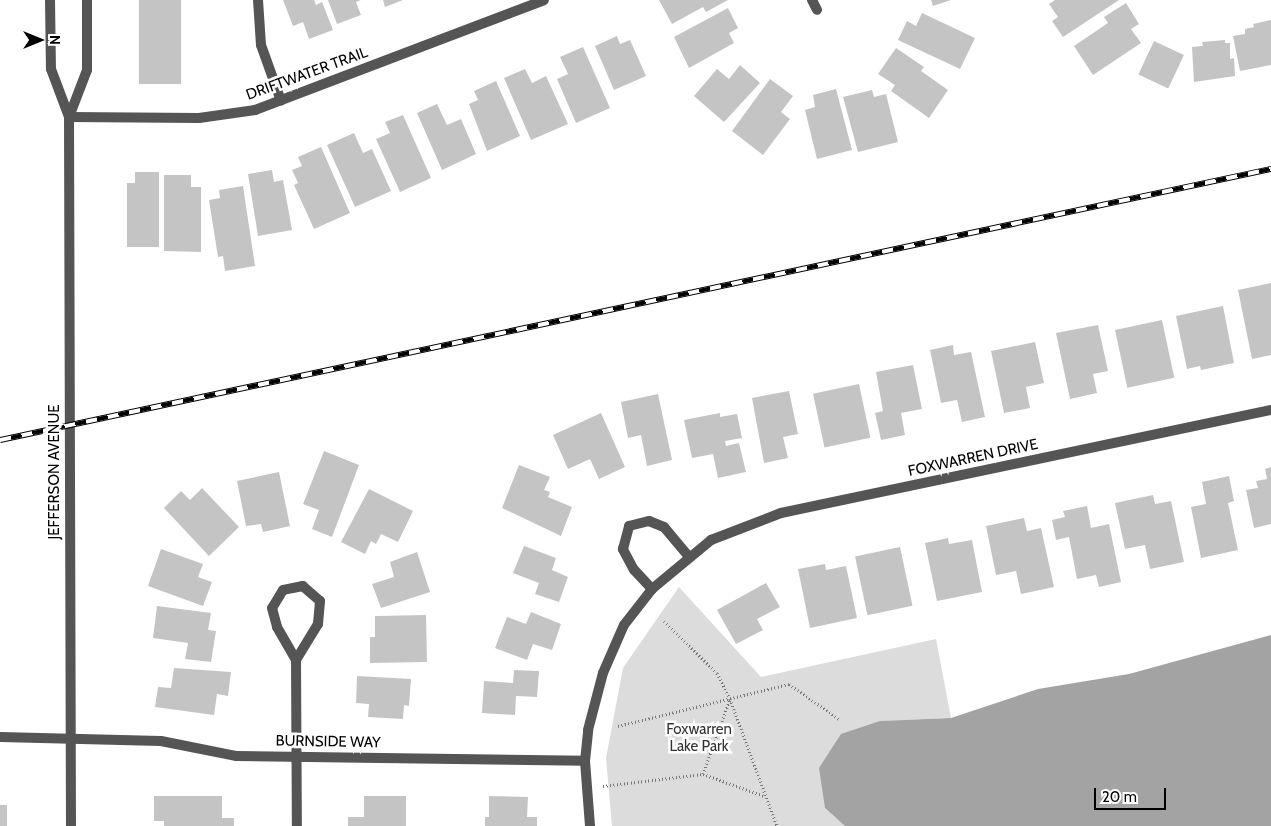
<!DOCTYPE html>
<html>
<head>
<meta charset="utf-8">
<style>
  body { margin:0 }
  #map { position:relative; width:1271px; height:826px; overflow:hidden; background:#fff; font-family:Cabin,sans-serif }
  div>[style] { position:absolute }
  .green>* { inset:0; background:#dcdcdc }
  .water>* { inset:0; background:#a3a3a3 }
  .building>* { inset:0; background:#c4c4c4; transform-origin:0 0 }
  .path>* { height:3px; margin-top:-1.5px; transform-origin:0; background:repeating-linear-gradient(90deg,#777 0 1px,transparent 0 3.5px) }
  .service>* { height:10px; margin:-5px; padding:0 5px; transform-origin:5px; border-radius:5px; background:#555 }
  .minor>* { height:10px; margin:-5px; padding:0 5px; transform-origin:5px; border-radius:5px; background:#555 }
  .tertiary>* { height:10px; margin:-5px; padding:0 5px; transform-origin:5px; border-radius:5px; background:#555 }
  .rail>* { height:5.5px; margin-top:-2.75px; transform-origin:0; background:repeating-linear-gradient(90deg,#fff 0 11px,#000 0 22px); box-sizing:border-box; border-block:1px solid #000 }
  span { translate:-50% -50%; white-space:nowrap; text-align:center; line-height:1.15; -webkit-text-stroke:5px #fff; paint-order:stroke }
  .street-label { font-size:15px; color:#000 }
  .park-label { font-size:15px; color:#333 }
  .north { position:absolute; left:15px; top:15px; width:50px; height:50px; -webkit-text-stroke:4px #fff; paint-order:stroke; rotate:90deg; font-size:14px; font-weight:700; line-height:20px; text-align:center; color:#000 }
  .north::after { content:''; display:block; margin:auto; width:18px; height:22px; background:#000; clip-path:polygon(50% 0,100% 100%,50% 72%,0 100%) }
  .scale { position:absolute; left:1094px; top:788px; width:72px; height:22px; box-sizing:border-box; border:2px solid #000; border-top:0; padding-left:6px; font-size:15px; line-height:18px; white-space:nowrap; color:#000; -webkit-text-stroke:4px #fff; paint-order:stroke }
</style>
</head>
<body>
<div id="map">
  <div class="green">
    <i style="clip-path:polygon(679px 587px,761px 677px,936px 639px,951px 718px,880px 721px,825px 808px,845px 826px,612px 826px,606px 758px,623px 668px)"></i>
  </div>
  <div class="water">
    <i style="clip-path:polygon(1271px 635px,1271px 826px,845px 826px,825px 808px,819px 768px,841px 734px,880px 721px,951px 718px,1038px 689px,1129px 674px)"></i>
  </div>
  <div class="building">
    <i style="left:139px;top:0;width:42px;height:84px"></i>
    <i style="clip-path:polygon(283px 0,314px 0,316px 5px,322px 2px,333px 30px,309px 39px,303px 22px,293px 26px)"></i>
    <i style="clip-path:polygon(328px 0,361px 0,356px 2px,361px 15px,337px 24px)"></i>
    <i style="clip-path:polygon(383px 0,403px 0,385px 7px)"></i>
    <i style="clip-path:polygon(659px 0,728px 0,706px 12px,703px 7px,672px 24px)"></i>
    <i style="clip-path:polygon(931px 0,951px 0,933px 6px)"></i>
    <i style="clip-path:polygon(1055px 0,1119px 0,1063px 37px,1052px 21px,1058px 17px,1049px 4px)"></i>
    <i style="clip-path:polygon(1126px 3px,1139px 24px,1131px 29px,1141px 43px,1093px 75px,1074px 46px,1108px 23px,1104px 17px)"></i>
    <i style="clip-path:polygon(728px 8px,738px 28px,729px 33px,734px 43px,689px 68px,674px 37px)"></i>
    <i style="clip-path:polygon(922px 13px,975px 38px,960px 69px,898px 40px,907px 21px,916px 26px)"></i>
    <i style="clip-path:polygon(1271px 20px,1271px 65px,1240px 71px,1233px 36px,1245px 34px,1245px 29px,1254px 27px,1253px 24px)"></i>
    <i style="clip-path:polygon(617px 36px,620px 44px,630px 40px,646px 76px,614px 90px,595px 46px)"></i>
    <i style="clip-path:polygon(1225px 40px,1225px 43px,1230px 43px,1230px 59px,1234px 58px,1235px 76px,1194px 82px,1192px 47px,1203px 46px,1202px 42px)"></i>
    <i style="left:1154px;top:41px;width:33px;height:37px;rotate:25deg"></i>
    <i style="clip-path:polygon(583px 47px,610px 108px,576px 123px,557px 79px,568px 74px,560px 57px)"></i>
    <i style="clip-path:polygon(896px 48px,924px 67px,921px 71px,948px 90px,929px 118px,891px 91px,895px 85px,878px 74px)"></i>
    <i style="clip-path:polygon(740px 65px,760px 83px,724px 122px,694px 96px,717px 69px,729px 79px)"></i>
    <i style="clip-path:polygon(525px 69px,532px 83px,546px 76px,568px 124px,531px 140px,504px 78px)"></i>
    <i style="clip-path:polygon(770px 79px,793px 96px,781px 112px,790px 119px,763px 155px,732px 131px)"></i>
    <i style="clip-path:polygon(496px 81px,520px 136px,487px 151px,469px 104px,478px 100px,474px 91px)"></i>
    <i style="clip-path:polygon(836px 89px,852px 150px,817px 159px,805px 110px,815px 107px,813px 95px)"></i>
    <i style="clip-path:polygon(872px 90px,874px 97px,886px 94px,898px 142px,858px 152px,843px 97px)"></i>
    <i style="clip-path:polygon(437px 104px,447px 125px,461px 119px,476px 154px,442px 170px,417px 113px)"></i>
    <i style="clip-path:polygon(403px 115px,431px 178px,400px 192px,376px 139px,390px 133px,385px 122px)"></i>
    <i style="clip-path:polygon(354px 133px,363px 153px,372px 149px,391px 191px,355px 207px,327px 145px)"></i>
    <i style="clip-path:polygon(321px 147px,350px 213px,314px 229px,294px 185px,298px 183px,292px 170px,302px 166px,298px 157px)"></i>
    <i style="clip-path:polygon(272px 170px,274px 182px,283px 180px,292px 230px,258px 236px,248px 174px)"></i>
    <i style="clip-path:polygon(135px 172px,159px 172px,159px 247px,127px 247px,127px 183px,135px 183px)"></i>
    <i style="clip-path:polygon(164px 175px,191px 175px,191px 187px,201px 187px,201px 252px,164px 251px)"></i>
    <i style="clip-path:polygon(243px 186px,255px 266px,225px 271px,223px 256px,218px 257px,209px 200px,220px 198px,219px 190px)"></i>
    <i style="clip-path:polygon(1271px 283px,1271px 355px,1252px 359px,1238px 290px)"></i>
    <i style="clip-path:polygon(1223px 306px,1234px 363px,1201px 370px,1200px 366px,1187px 369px,1176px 316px)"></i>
    <i style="left:1162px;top:320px;width:59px;height:48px;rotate:78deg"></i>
    <i style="clip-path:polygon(1098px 325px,1108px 371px,1093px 374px,1097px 393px,1070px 399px,1056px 333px)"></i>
    <i style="clip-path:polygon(1035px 342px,1044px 383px,1026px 387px,1030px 408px,1004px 413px,991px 351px)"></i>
    <i style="clip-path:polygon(953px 345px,954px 355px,971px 352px,985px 417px,962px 422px,957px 400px,941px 403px,930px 350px)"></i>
    <i style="clip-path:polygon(913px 365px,922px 409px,901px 413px,905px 435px,881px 440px,875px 413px,883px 411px,876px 372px)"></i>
    <i style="left:859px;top:384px;width:55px;height:47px;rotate:78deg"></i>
    <i style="clip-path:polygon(789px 391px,798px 434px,783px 437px,788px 458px,764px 463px,752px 398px)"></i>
    <i style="clip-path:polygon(658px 394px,672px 460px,647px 466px,641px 435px,628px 438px,621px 402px)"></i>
    <i style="clip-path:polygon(601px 413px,625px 467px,599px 479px,590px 459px,568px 469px,553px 435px)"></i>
    <i style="clip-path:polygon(720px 413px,720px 417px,737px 414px,742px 438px,725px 441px,726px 446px,739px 443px,746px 472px,718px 478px,713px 454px,692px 458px,684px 420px)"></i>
    <i style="clip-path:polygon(324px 451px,359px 465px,332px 537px,312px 529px,319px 510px,303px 504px)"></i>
    <i style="clip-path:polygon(519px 465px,550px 477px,544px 490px,550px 492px,548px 497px,572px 507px,561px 536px,502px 508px)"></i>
    <i style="clip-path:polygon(1271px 467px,1271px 524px,1254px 528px,1246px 490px,1258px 488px,1256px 481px,1267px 479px,1265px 469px)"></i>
    <i style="clip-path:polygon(279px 472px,290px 526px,263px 532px,261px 524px,246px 526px,237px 481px)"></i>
    <i style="clip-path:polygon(1229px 476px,1234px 501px,1228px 503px,1238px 550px,1201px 558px,1191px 507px,1206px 504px,1202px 482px)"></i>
    <i style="clip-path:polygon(202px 488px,239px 527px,209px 556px,164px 508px,181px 491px,190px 500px)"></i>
    <i style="clip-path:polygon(369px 489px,413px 511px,398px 542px,381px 534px,376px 544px,371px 541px,365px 554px,341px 542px)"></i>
    <i style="clip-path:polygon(1153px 495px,1155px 504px,1171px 501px,1184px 562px,1150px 569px,1145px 545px,1125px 549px,1115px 503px)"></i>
    <i style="clip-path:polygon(1087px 506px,1091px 528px,1109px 524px,1121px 582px,1099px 587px,1096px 575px,1077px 579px,1069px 537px,1056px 540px,1052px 520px,1065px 517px,1063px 511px)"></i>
    <i style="clip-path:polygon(1024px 518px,1027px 531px,1041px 528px,1054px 587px,1021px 594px,1016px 571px,996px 575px,986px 526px)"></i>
    <i style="clip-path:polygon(948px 538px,949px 544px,972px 540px,982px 592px,937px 601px,925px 543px)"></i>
    <i style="clip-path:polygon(524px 546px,556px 558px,552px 570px,568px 577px,559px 602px,535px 594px,539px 583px,513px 573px)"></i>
    <i style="left:900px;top:547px;width:60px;height:46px;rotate:78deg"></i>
    <i style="clip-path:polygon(161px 549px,203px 564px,198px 577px,212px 582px,203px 606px,148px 586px)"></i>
    <i style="clip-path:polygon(417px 552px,430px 592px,381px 608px,372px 584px,394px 577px,390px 562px)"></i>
    <i style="clip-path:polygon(825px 564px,826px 570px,846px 566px,857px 618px,810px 628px,798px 569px)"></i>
    <i style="clip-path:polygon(766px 583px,780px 607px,757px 619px,763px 630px,736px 644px,717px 610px)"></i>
    <i style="clip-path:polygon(157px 606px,211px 613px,208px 630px,216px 631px,211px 662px,185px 659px,188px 643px,153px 638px)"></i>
    <i style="clip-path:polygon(531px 612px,561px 624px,552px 650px,533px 644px,527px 660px,495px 648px,507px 617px,526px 624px)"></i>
    <i style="clip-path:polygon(426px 615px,427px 662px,370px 663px,370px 637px,375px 637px,375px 616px)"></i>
    <i style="clip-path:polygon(174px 668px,231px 672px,228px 696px,217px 694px,214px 715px,155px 707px,158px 687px,171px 688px)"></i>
    <i style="clip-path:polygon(514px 670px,539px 671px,537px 697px,516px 696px,515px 715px,482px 713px,484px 681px,513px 683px)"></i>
    <i style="clip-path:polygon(357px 676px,411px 679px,409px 706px,404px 705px,403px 719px,368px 717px,369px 704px,356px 703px)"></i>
    <i style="clip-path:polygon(154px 796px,222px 796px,222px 818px,234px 818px,234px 826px,164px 826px,164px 821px,154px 821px)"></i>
    <i style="clip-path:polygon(364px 796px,406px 796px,406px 826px,348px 826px,348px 817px,364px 817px)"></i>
    <i style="clip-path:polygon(489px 796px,528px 797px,527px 817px,537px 817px,537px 826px,485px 826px,485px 817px,489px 817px)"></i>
    <i style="left:0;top:805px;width:7px;height:21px"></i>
  </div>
  <div class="path">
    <i style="left:664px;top:621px;width:74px;rotate:44.5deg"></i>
    <i style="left:717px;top:673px;width:29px;rotate:63deg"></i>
    <i style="left:730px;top:699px;width:135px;rotate:69.7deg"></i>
    <i style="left:618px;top:726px;width:176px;rotate:-13.8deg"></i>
    <i style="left:789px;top:684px;width:61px;rotate:35deg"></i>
    <i style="left:703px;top:774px;width:65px;rotate:19.8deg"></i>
    <i style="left:603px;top:786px;width:101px;rotate:-6.8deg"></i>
    <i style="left:703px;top:774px;width:80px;rotate:-70.2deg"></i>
  </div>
  <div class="service">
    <i style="left:258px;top:0;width:45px;rotate:86.2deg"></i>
    <i style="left:261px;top:45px;width:59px;rotate:70.3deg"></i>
  </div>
  <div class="minor">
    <i style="left:812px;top:0;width:11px;rotate:63deg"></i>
    <i style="left:69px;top:117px;width:130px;rotate:0.4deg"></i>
    <i style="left:199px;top:118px;width:57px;rotate:-8.1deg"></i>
    <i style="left:255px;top:110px;width:309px;rotate:-20.8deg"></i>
    <i style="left:652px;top:589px;width:26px;rotate:-133deg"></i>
    <i style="left:634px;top:570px;width:24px;rotate:-118deg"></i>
    <i style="left:623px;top:549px;width:24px;rotate:-75deg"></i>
    <i style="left:629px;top:526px;width:21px;rotate:-14deg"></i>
    <i style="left:649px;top:521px;width:16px;rotate:22deg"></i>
    <i style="left:664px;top:527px;width:38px;rotate:50deg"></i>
    <i style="left:296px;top:660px;width:42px;rotate:-58.6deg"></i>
    <i style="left:318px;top:624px;width:23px;rotate:-85deg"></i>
    <i style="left:320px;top:601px;width:23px;rotate:-139deg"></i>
    <i style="left:303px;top:586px;width:20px;rotate:169deg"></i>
    <i style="left:283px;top:590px;width:21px;rotate:121deg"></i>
    <i style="left:272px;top:608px;width:20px;rotate:75deg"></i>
    <i style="left:277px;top:627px;width:38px;rotate:60deg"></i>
    <i style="left:296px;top:660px;width:166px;rotate:89.7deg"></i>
    <i style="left:0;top:737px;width:161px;rotate:1.4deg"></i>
    <i style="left:161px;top:741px;width:76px;rotate:11.3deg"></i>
    <i style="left:236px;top:756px;width:349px;rotate:0.8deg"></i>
    <i style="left:590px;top:826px;width:65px;rotate:-94.4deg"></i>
    <i style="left:585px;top:761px;width:31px;rotate:-84deg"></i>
    <i style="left:588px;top:730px;width:59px;rotate:-75.3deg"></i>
    <i style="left:603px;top:673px;width:52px;rotate:-66.4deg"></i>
    <i style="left:624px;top:625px;width:46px;rotate:-52.1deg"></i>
    <i style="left:652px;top:589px;width:77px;rotate:-39.7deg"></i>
    <i style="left:711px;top:540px;width:75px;rotate:-21.1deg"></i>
    <i style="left:781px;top:513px;width:501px;rotate:-11.87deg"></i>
  </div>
  <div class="tertiary">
    <i style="left:50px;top:0;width:69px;rotate:89.2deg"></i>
    <i style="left:51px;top:69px;width:51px;rotate:69.4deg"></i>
    <i style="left:69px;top:117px;width:709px;rotate:89.84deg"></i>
    <i style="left:69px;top:117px;width:50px;rotate:-69deg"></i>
    <i style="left:87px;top:70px;width:70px;rotate:-90deg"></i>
  </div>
  <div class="rail">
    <i style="left:0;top:440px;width:1300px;rotate:-12.04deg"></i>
  </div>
  <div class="street-label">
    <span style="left:307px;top:74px;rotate:-20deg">DRIFTWATER TRAIL</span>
    <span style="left:973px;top:458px;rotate:-12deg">FOXWARREN DRIVE</span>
    <span style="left:55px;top:472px;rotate:-90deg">JEFFERSON AVENUE</span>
    <span style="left:328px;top:742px;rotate:1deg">BURNSIDE WAY</span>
  </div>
  <div class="park-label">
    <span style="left:699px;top:738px">Foxwarren<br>Lake Park</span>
  </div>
  <div class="north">N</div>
  <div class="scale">20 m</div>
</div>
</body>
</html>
